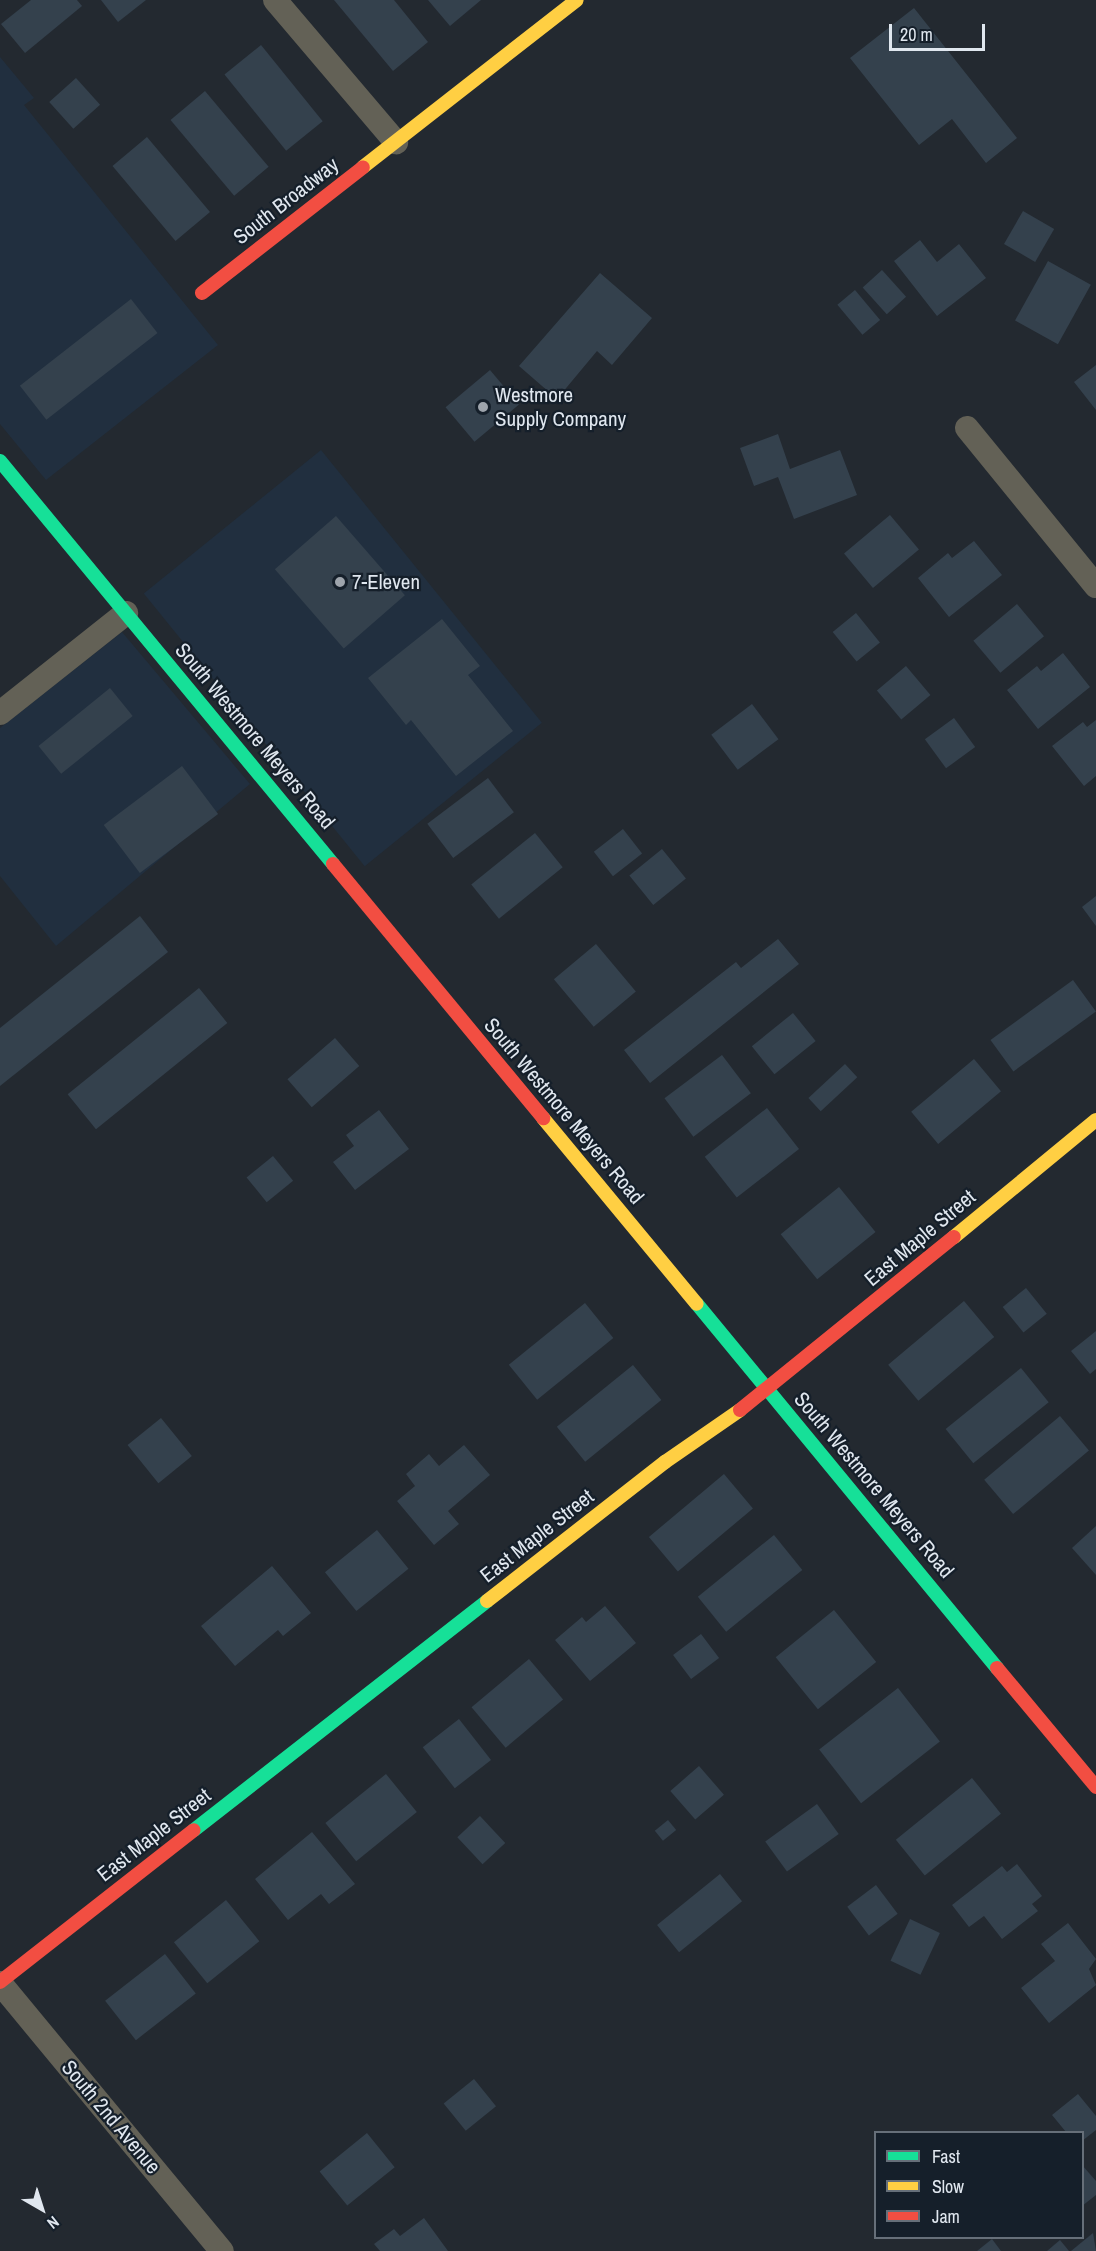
<!DOCTYPE html>
<html>
<head>
<meta charset="utf-8">
<style>
  body { margin:0 }
  #map { position:relative; width:1096px; height:2251px; overflow:hidden; background:#232930; font-family:"Archivo Narrow",sans-serif }
  div>[style] { position:absolute }
  .built>* { inset:0; background:#212f3f; transform-origin:0 0 }
  .building>* { inset:0; background:#34414d; transform-origin:0 0 }
  .street>* { height:24px; margin:-12px; padding:0 12px; transform-origin:12px; border-radius:12px; background:#636156 }
  .fast>* { height:14px; margin:-7px; padding:0 7px; transform-origin:7px; border-radius:7px; background:#16e098 }
  .slow>* { height:14px; margin:-7px; padding:0 7px; transform-origin:7px; border-radius:7px; background:#ffcf43 }
  .jam>* { height:14px; margin:-7px; padding:0 7px; transform-origin:7px; border-radius:7px; background:#f24e42 }
  .dots>* { width:16px; height:16px; translate:-50% -50%; box-sizing:border-box; border:3px solid #151f2a; border-radius:50% }
  span { translate:-50% -50%; white-space:nowrap; text-align:center; line-height:1.15; -webkit-text-stroke:4.5px #151f2a; paint-order:stroke }
  .street-label { font-size:21px; color:#e0e7ef }
  .poi-label { font-size:21px; color:#e0e7ef }
  .left { translate:0 -50%; text-align:left }
  .legend { position:absolute; left:874px; top:2131px; width:210px; height:108px; box-sizing:border-box; background:#151f2a; border:2px solid #666f79; margin:0; padding:8px 10px; list-style:none; font-size:18px; color:#e0e7ef }
  .legend li { display:flex; align-items:center; gap:12px; height:30px }
  .legend b { width:30px; border:2px solid #666f79 }
  .north { position:absolute; left:12px; top:2179px; width:60px; height:60px; -webkit-text-stroke:4px #151f2a; paint-order:stroke; rotate:141deg; font-size:16px; font-weight:700; line-height:24px; text-align:center; color:#e0e7ef }
  .north::after { content:''; display:block; margin:auto; width:21px; height:27px; background:#e0e7ef; clip-path:polygon(50% 0,100% 100%,50% 72%,0 100%) }
  .scale { position:absolute; left:889px; top:24px; width:96px; height:27px; box-sizing:border-box; border:3px solid #e0e7ef; border-top:0; padding-left:8px; font-size:18px; line-height:21px; white-space:nowrap; color:#e0e7ef; -webkit-text-stroke:4px #151f2a; paint-order:stroke }
</style>
</head>
<body>
<div id="map">
  <div class="built">
    <i style="clip-path:polygon(0 57px,34px 98px,24px 105px,218px 345px,46px 480px,0 424px)"></i>
    <i style="left:321px;top:450px;width:351px;height:228px;rotate:51deg"></i>
    <i style="clip-path:polygon(122px 632px,250px 784px,56px 946px,0 876px,0 728px)"></i>
  </div>
  <div class="building">
    <i style="clip-path:polygon(31px 0,77px 0,82px 6px,25px 53px,1px 24px)"></i>
    <i style="clip-path:polygon(101px 0,146px 0,118px 22px)"></i>
    <i style="clip-path:polygon(334px 0,394px 0,428px 42px,393px 71px)"></i>
    <i style="clip-path:polygon(428px 0,481px 0,450px 26px)"></i>
    <i style="clip-path:polygon(914px 8px,1017px 138px,986px 163px,952px 119px,919px 145px,850px 58px)"></i>
    <i style="left:261px;top:45px;width:98px;height:47px;rotate:51deg"></i>
    <i style="left:76px;top:78px;width:36px;height:36px;rotate:48deg"></i>
    <i style="left:205px;top:91px;width:99px;height:45px;rotate:50deg"></i>
    <i style="left:147px;top:137px;width:98px;height:45px;rotate:50deg"></i>
    <i style="left:1023px;top:211px;width:36px;height:38px;rotate:30deg"></i>
    <i style="clip-path:polygon(920px 240px,937px 262px,959px 244px,986px 278px,937px 316px,894px 261px)"></i>
    <i style="left:1048px;top:261px;width:49px;height:68px;rotate:29deg"></i>
    <i style="left:882px;top:270px;width:36px;height:26px;rotate:48deg"></i>
    <i style="clip-path:polygon(600px 273px,652px 318px,612px 365px,597px 351px,557px 399px,519px 366px)"></i>
    <i style="left:855px;top:290px;width:39px;height:23px;rotate:50deg"></i>
    <i style="left:131px;top:299px;width:43px;height:141px;rotate:52deg"></i>
    <i style="clip-path:polygon(1096px 365px,1096px 410px,1074px 382px)"></i>
    <i style="left:490px;top:370px;width:45px;height:58px;rotate:50deg"></i>
    <i style="clip-path:polygon(778px 434px,790px 469px,840px 450px,857px 495px,794px 519px,778px 477px,754px 486px,740px 448px)"></i>
    <i style="left:890px;top:515px;width:45px;height:60px;rotate:50deg"></i>
    <i style="left:336px;top:516px;width:105px;height:81px;rotate:49deg"></i>
    <i style="clip-path:polygon(974px 541px,1002px 575px,949px 617px,918px 578px,948px 553px,952px 558px)"></i>
    <i style="left:1017px;top:604px;width:42px;height:57px;rotate:50deg"></i>
    <i style="left:856px;top:613px;width:38px;height:30px;rotate:51deg"></i>
    <i style="clip-path:polygon(442px 619px,480px 666px,468px 675px,513px 731px,456px 776px,411px 720px,406px 725px,368px 678px)"></i>
    <i style="clip-path:polygon(1063px 653px,1090px 687px,1038px 729px,1007px 690px,1037px 666px,1041px 671px)"></i>
    <i style="left:906px;top:666px;width:38px;height:38px;rotate:50deg"></i>
    <i style="left:110px;top:688px;width:36px;height:92px;rotate:51deg"></i>
    <i style="left:752px;top:704px;width:44px;height:51px;rotate:53deg"></i>
    <i style="left:954px;top:718px;width:36px;height:36px;rotate:54deg"></i>
    <i style="clip-path:polygon(1096px 720px,1096px 776px,1084px 786px,1052px 746px,1083px 722px,1087px 727px)"></i>
    <i style="left:182px;top:766px;width:60px;height:98px;rotate:53deg"></i>
    <i style="left:488px;top:778px;width:43px;height:76px;rotate:53deg"></i>
    <i style="left:623px;top:829px;width:31px;height:37px;rotate:52deg"></i>
    <i style="left:535px;top:833px;width:44px;height:82px;rotate:51deg"></i>
    <i style="left:662px;top:849px;width:38px;height:42px;rotate:51deg"></i>
    <i style="clip-path:polygon(1096px 896px,1096px 926px,1082px 907px)"></i>
    <i style="clip-path:polygon(140px 916px,168px 952px,0 1086px,0 1028px)"></i>
    <i style="clip-path:polygon(778px 939px,799px 964px,650px 1083px,624px 1050px,736px 962px,741px 968px)"></i>
    <i style="left:596px;top:944px;width:62px;height:55px;rotate:50deg"></i>
    <i style="left:1073px;top:980px;width:39px;height:102px;rotate:54deg"></i>
    <i style="left:199px;top:988px;width:45px;height:169px;rotate:51deg"></i>
    <i style="left:793px;top:1013px;width:36px;height:53px;rotate:51deg"></i>
    <i style="left:335px;top:1038px;width:37px;height:63px;rotate:49deg"></i>
    <i style="left:722px;top:1055px;width:48px;height:72px;rotate:53deg"></i>
    <i style="left:974px;top:1059px;width:42px;height:82px;rotate:50deg"></i>
    <i style="left:845px;top:1064px;width:18px;height:50px;rotate:47deg"></i>
    <i style="left:767px;top:1108px;width:52px;height:79px;rotate:52deg"></i>
    <i style="clip-path:polygon(379px 1110px,409px 1149px,355px 1190px,333px 1162px,354px 1146px,346px 1135px)"></i>
    <i style="left:273px;top:1156px;width:32px;height:34px;rotate:51deg"></i>
    <i style="left:839px;top:1187px;width:58px;height:75px;rotate:51deg"></i>
    <i style="left:1026px;top:1288px;width:33px;height:30px;rotate:51deg"></i>
    <i style="left:964px;top:1301px;width:47px;height:99px;rotate:50deg"></i>
    <i style="left:585px;top:1303px;width:45px;height:98px;rotate:51deg"></i>
    <i style="clip-path:polygon(1096px 1331px,1096px 1369px,1090px 1374px,1071px 1351px)"></i>
    <i style="left:633px;top:1365px;width:45px;height:98px;rotate:51deg"></i>
    <i style="left:1021px;top:1368px;width:44px;height:97px;rotate:51deg"></i>
    <i style="left:1060px;top:1416px;width:45px;height:99px;rotate:50deg"></i>
    <i style="left:161px;top:1418px;width:49px;height:43px;rotate:51deg"></i>
    <i style="clip-path:polygon(464px 1445px,490px 1475px,448px 1511px,459px 1524px,434px 1545px,397px 1501px,415px 1486px,406px 1474px,429px 1454px,439px 1466px)"></i>
    <i style="left:724px;top:1474px;width:45px;height:98px;rotate:50deg"></i>
    <i style="clip-path:polygon(1096px 1526px,1096px 1575px,1072px 1548px)"></i>
    <i style="left:377px;top:1530px;width:50px;height:67px;rotate:51deg"></i>
    <i style="left:774px;top:1535px;width:45px;height:98px;rotate:51deg"></i>
    <i style="clip-path:polygon(272px 1566px,311px 1613px,283px 1636px,278px 1630px,235px 1666px,201px 1626px)"></i>
    <i style="clip-path:polygon(605px 1606px,636px 1643px,590px 1681px,555px 1640px,582px 1617px,586px 1622px)"></i>
    <i style="left:834px;top:1610px;width:67px;height:75px;rotate:51deg"></i>
    <i style="left:701px;top:1634px;width:30px;height:35px;rotate:53deg"></i>
    <i style="left:529px;top:1659px;width:53px;height:75px;rotate:50deg"></i>
    <i style="left:898px;top:1688px;width:68px;height:100px;rotate:52deg"></i>
    <i style="left:459px;top:1719px;width:52px;height:46px;rotate:52deg"></i>
    <i style="left:699px;top:1766px;width:38px;height:38px;rotate:49deg"></i>
    <i style="left:386px;top:1774px;width:49px;height:78px;rotate:51deg"></i>
    <i style="left:972px;top:1778px;width:46px;height:98px;rotate:51deg"></i>
    <i style="left:817px;top:1804px;width:37px;height:64px;rotate:54deg"></i>
    <i style="left:480px;top:1816px;width:37px;height:31px;rotate:47deg"></i>
    <i style="left:668px;top:1820px;width:13px;height:17px;rotate:51deg"></i>
    <i style="clip-path:polygon(312px 1832px,355px 1884px,329px 1904px,321px 1894px,288px 1920px,255px 1879px)"></i>
    <i style="clip-path:polygon(1017px 1864px,1042px 1896px,1032px 1904px,1038px 1911px,1002px 1939px,984px 1916px,969px 1927px,952px 1905px,1002px 1866px,1007px 1872px)"></i>
    <i style="left:720px;top:1874px;width:35px;height:81px;rotate:51deg"></i>
    <i style="left:876px;top:1885px;width:36px;height:36px;rotate:53deg"></i>
    <i style="left:226px;top:1900px;width:53px;height:67px;rotate:51deg"></i>
    <i style="left:910px;top:1919px;width:33px;height:46px;rotate:25deg"></i>
    <i style="clip-path:polygon(1068px 1923px,1096px 1959px,1089px 1969px,1096px 1985px,1049px 2023px,1021px 1988px,1055px 1961px,1041px 1944px)"></i>
    <i style="left:165px;top:1954px;width:50px;height:76px;rotate:52deg"></i>
    <i style="left:474px;top:2079px;width:35px;height:39px;rotate:51deg"></i>
    <i style="clip-path:polygon(1078px 2094px,1096px 2116px,1096px 2130px,1082px 2141px,1082px 2132px,1066px 2132px,1052px 2115px)"></i>
    <i style="left:367px;top:2133px;width:44px;height:61px;rotate:51deg"></i>
    <i style="clip-path:polygon(1082px 2165px,1096px 2181px,1096px 2195px,1082px 2206px)"></i>
    <i style="clip-path:polygon(424px 2218px,448px 2251px,380px 2251px,374px 2244px,394px 2229px,400px 2236px)"></i>
    <i style="clip-path:polygon(1093px 2233px,1096px 2251px,1071px 2251px)"></i>
    <i style="clip-path:polygon(992px 2239px,1001px 2251px,977px 2251px)"></i>
    <i style="clip-path:polygon(1060px 2240px,1069px 2251px,1047px 2251px)"></i>
  </div>
  <div class="street">
    <i style="left:275px;top:0;width:187px;rotate:49.6deg"></i>
    <i style="left:967px;top:428px;width:204px;rotate:50.8deg"></i>
    <i style="left:0;top:713px;width:161px;rotate:-38.4deg"></i>
    <i style="left:0;top:1983px;width:348px;rotate:50.4deg"></i>
  </div>
  <div class="fast">
    <i style="left:0;top:461px;width:523px;rotate:50.43deg"></i>
    <i style="left:697px;top:1304px;width:472px;rotate:50.5deg"></i>
    <i style="left:194px;top:1830px;width:372px;rotate:-38deg"></i>
  </div>
  <div class="slow">
    <i style="left:363px;top:167px;width:271px;rotate:-38deg"></i>
    <i style="left:543px;top:1118px;width:241px;rotate:50.4deg"></i>
    <i style="left:954px;top:1237px;width:184px;rotate:-39.5deg"></i>
    <i style="left:487px;top:1601px;width:226px;rotate:-38deg"></i>
    <i style="left:665px;top:1462px;width:91px;rotate:-34.7deg"></i>
  </div>
  <div class="jam">
    <i style="left:202px;top:293px;width:204px;rotate:-38deg"></i>
    <i style="left:333px;top:864px;width:330px;rotate:50.4deg"></i>
    <i style="left:740px;top:1410px;width:275px;rotate:-39deg"></i>
    <i style="left:997px;top:1668px;width:155px;rotate:50.2deg"></i>
    <i style="left:0;top:1982px;width:246px;rotate:-38.1deg"></i>
  </div>
  <div class="dots">
    <i style="left:483px;top:407px;background:#9ea4ac"></i>
    <i style="left:340px;top:582px;background:#9ea4ac"></i>
  </div>
  <div class="street-label">
    <span style="left:286px;top:201px;rotate:-38deg">South Broadway</span>
    <span style="left:255px;top:736px;rotate:50deg">South Westmore Meyers Road</span>
    <span style="left:564px;top:1111px;rotate:50deg">South Westmore Meyers Road</span>
    <span style="left:920px;top:1238px;rotate:-40deg">East Maple Street</span>
    <span style="left:874px;top:1485px;rotate:50deg">South Westmore Meyers Road</span>
    <span style="left:537px;top:1536px;rotate:-38deg">East Maple Street</span>
    <span style="left:154px;top:1835px;rotate:-38deg">East Maple Street</span>
    <span style="left:111px;top:2117px;rotate:50deg">South 2nd Avenue</span>
  </div>
  <div class="poi-label">
    <span class="left" style="left:495px;top:407px">Westmore<br>Supply Company</span>
    <span class="left" style="left:352px;top:582px">7-Eleven</span>
  </div>
  <ul class="legend">
  <li><b style="height:8px;background:#16e098"></b>Fast</li>
  <li><b style="height:8px;background:#ffcf43"></b>Slow</li>
  <li><b style="height:8px;background:#f24e42"></b>Jam</li>
  </ul>
  <div class="north">N</div>
  <div class="scale">20 m</div>
</div>
</body>
</html>
